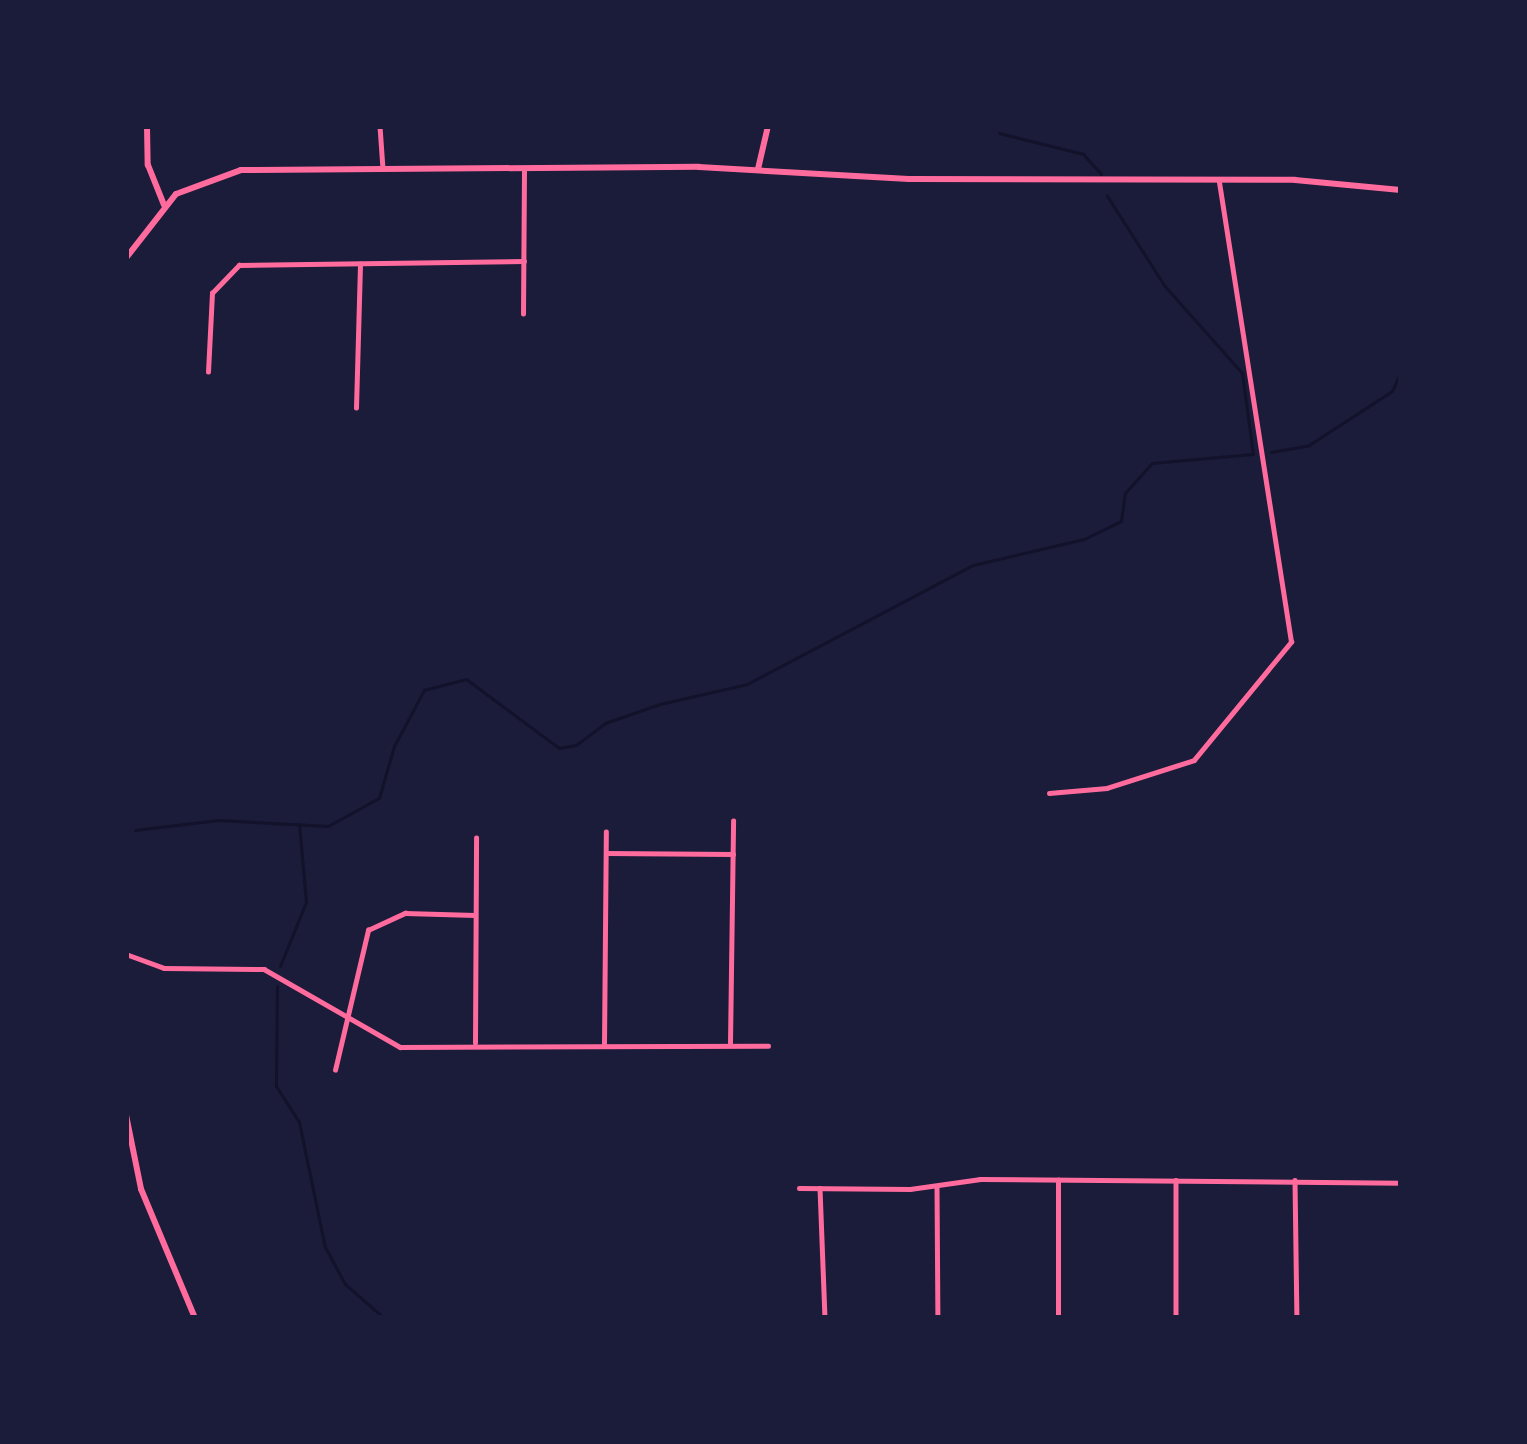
<!DOCTYPE html>
<html>
<head>
<meta charset="utf-8">
<style>
  body { margin:0 }
  #map { position:relative; width:1527px; height:1444px; overflow:hidden; background:#1b1b3a; font-family:"IBM Plex Sans",sans-serif }
  div>[style] { position:absolute }
  .stream>* { height:3px; margin:-1.5px; padding:0 1.5px; transform-origin:1.5px; border-radius:1.5px; background:#12122b }
  .minor>* { height:4.5px; margin:-2.25px; padding:0 2.25px; transform-origin:2.25px; border-radius:2.25px; background:#ff6b9d }
  .tertiary>* { height:6px; margin:-3px; padding:0 3px; transform-origin:3px; border-radius:3px; background:#ff6b9d }
  span { translate:-50% -50%; white-space:nowrap; text-align:center; line-height:1.15; -webkit-text-stroke:9px #1b1b3a; paint-order:stroke }
  .frame { position:absolute; inset:0; border:129px solid #1b1b3a; pointer-events:none }
</style>
</head>
<body>
<div id="map">
  <div class="stream">
    <i style="left:999px;top:133px;width:87px;rotate:14deg"></i>
    <i style="left:1083px;top:154px;width:27px;rotate:48deg"></i>
    <i style="left:1271px;top:452px;width:39px;rotate:-10deg"></i>
    <i style="left:1309px;top:445px;width:99px;rotate:-33deg"></i>
    <i style="left:1392px;top:391px;width:22px;rotate:-66deg"></i>
    <i style="left:135px;top:830px;width:84px;rotate:-6.9deg"></i>
    <i style="left:218px;top:820px;width:110px;rotate:3.1deg"></i>
    <i style="left:328px;top:826px;width:58px;rotate:-28.8deg"></i>
    <i style="left:379px;top:798px;width:54px;rotate:-73.9deg"></i>
    <i style="left:394px;top:746px;width:64px;rotate:-61.8deg"></i>
    <i style="left:424px;top:690px;width:43px;rotate:-14.7deg"></i>
    <i style="left:466px;top:679px;width:116px;rotate:36.6deg"></i>
    <i style="left:559px;top:748px;width:17px;rotate:-10deg"></i>
    <i style="left:576px;top:745px;width:36px;rotate:-37deg"></i>
    <i style="left:605px;top:723px;width:58px;rotate:-19.1deg"></i>
    <i style="left:660px;top:704px;width:89px;rotate:-12.9deg"></i>
    <i style="left:747px;top:684px;width:255px;rotate:-27.8deg"></i>
    <i style="left:973px;top:565px;width:114px;rotate:-13.2deg"></i>
    <i style="left:1084px;top:539px;width:41px;rotate:-25.9deg"></i>
    <i style="left:1121px;top:521px;width:28px;rotate:-82deg"></i>
    <i style="left:1125px;top:493px;width:40px;rotate:-48deg"></i>
    <i style="left:1152px;top:463px;width:101px;rotate:-5.1deg"></i>
    <i style="left:1253px;top:454px;width:82px;rotate:-97.7deg"></i>
    <i style="left:1242px;top:373px;width:118px;rotate:-131.6deg"></i>
    <i style="left:1164px;top:285px;width:106px;rotate:-122.6deg"></i>
    <i style="left:280px;top:966px;width:69px;rotate:-67.9deg"></i>
    <i style="left:306px;top:902px;width:78px;rotate:-95.1deg"></i>
    <i style="left:277px;top:986px;width:100px;rotate:90.6deg"></i>
    <i style="left:276px;top:1086px;width:43px;rotate:57.4deg"></i>
    <i style="left:299px;top:1122px;width:128px;rotate:78.3deg"></i>
    <i style="left:325px;top:1247px;width:42px;rotate:61.6deg"></i>
    <i style="left:345px;top:1284px;width:52px;rotate:41.1deg"></i>
  </div>
  <div class="minor">
    <i style="left:380px;top:126px;width:43px;rotate:86deg"></i>
    <i style="left:523px;top:314px;width:144px;rotate:-89.6deg"></i>
    <i style="left:208px;top:372px;width:79px;rotate:-87.1deg"></i>
    <i style="left:212px;top:293px;width:39px;rotate:-46deg"></i>
    <i style="left:239px;top:265px;width:285px;rotate:-0.8deg"></i>
    <i style="left:356px;top:408px;width:144px;rotate:-88.4deg"></i>
    <i style="left:1049px;top:793px;width:58px;rotate:-4.9deg"></i>
    <i style="left:1107px;top:788px;width:91px;rotate:-17.8deg"></i>
    <i style="left:1194px;top:760px;width:153px;rotate:-50.6deg"></i>
    <i style="left:1291px;top:642px;width:467px;rotate:-98.9deg"></i>
    <i style="left:606px;top:853px;width:127px;rotate:0.5deg"></i>
    <i style="left:126px;top:954px;width:40px;rotate:20.2deg"></i>
    <i style="left:164px;top:968px;width:100px;rotate:0.6deg"></i>
    <i style="left:264px;top:969px;width:157px;rotate:29.8deg"></i>
    <i style="left:400px;top:1047px;width:368px;rotate:-0.2deg"></i>
    <i style="left:475px;top:1043px;width:205px;rotate:-89.7deg"></i>
    <i style="left:730px;top:1043px;width:222px;rotate:-89.2deg"></i>
    <i style="left:604px;top:1045px;width:213px;rotate:-89.5deg"></i>
    <i style="left:335px;top:1070px;width:144px;rotate:-76.7deg"></i>
    <i style="left:368px;top:930px;width:41px;rotate:-24.7deg"></i>
    <i style="left:405px;top:913px;width:70px;rotate:1.6deg"></i>
    <i style="left:1176px;top:1180px;width:138px;rotate:90deg"></i>
    <i style="left:1295px;top:1180px;width:138px;rotate:89.2deg"></i>
    <i style="left:937px;top:1186px;width:132px;rotate:89.6deg"></i>
    <i style="left:799px;top:1188px;width:111px;rotate:0.5deg"></i>
    <i style="left:910px;top:1189px;width:71px;rotate:-8.1deg"></i>
    <i style="left:980px;top:1179px;width:421px;rotate:0.5deg"></i>
    <i style="left:820px;top:1188px;width:130px;rotate:87.8deg"></i>
    <i style="left:1058px;top:1318px;width:138px;rotate:-90deg"></i>
  </div>
  <div class="tertiary">
    <i style="left:147px;top:126px;width:39px;rotate:89deg"></i>
    <i style="left:148px;top:165px;width:43px;rotate:68.2deg"></i>
    <i style="left:758px;top:169px;width:44px;rotate:-76.9deg"></i>
    <i style="left:126px;top:258px;width:81px;rotate:-52deg"></i>
    <i style="left:176px;top:194px;width:69px;rotate:-20.3deg"></i>
    <i style="left:241px;top:170px;width:458px;rotate:-0.4deg"></i>
    <i style="left:699px;top:167px;width:210px;rotate:3.3deg"></i>
    <i style="left:909px;top:179px;width:386px;rotate:0.1deg"></i>
    <i style="left:1295px;top:180px;width:106px;rotate:5.4deg"></i>
    <i style="left:126px;top:1115px;width:76px;rotate:78.5deg"></i>
    <i style="left:141px;top:1189px;width:140px;rotate:67.3deg"></i>
  </div>
  <div class="frame"></div>
</div>
</body>
</html>
